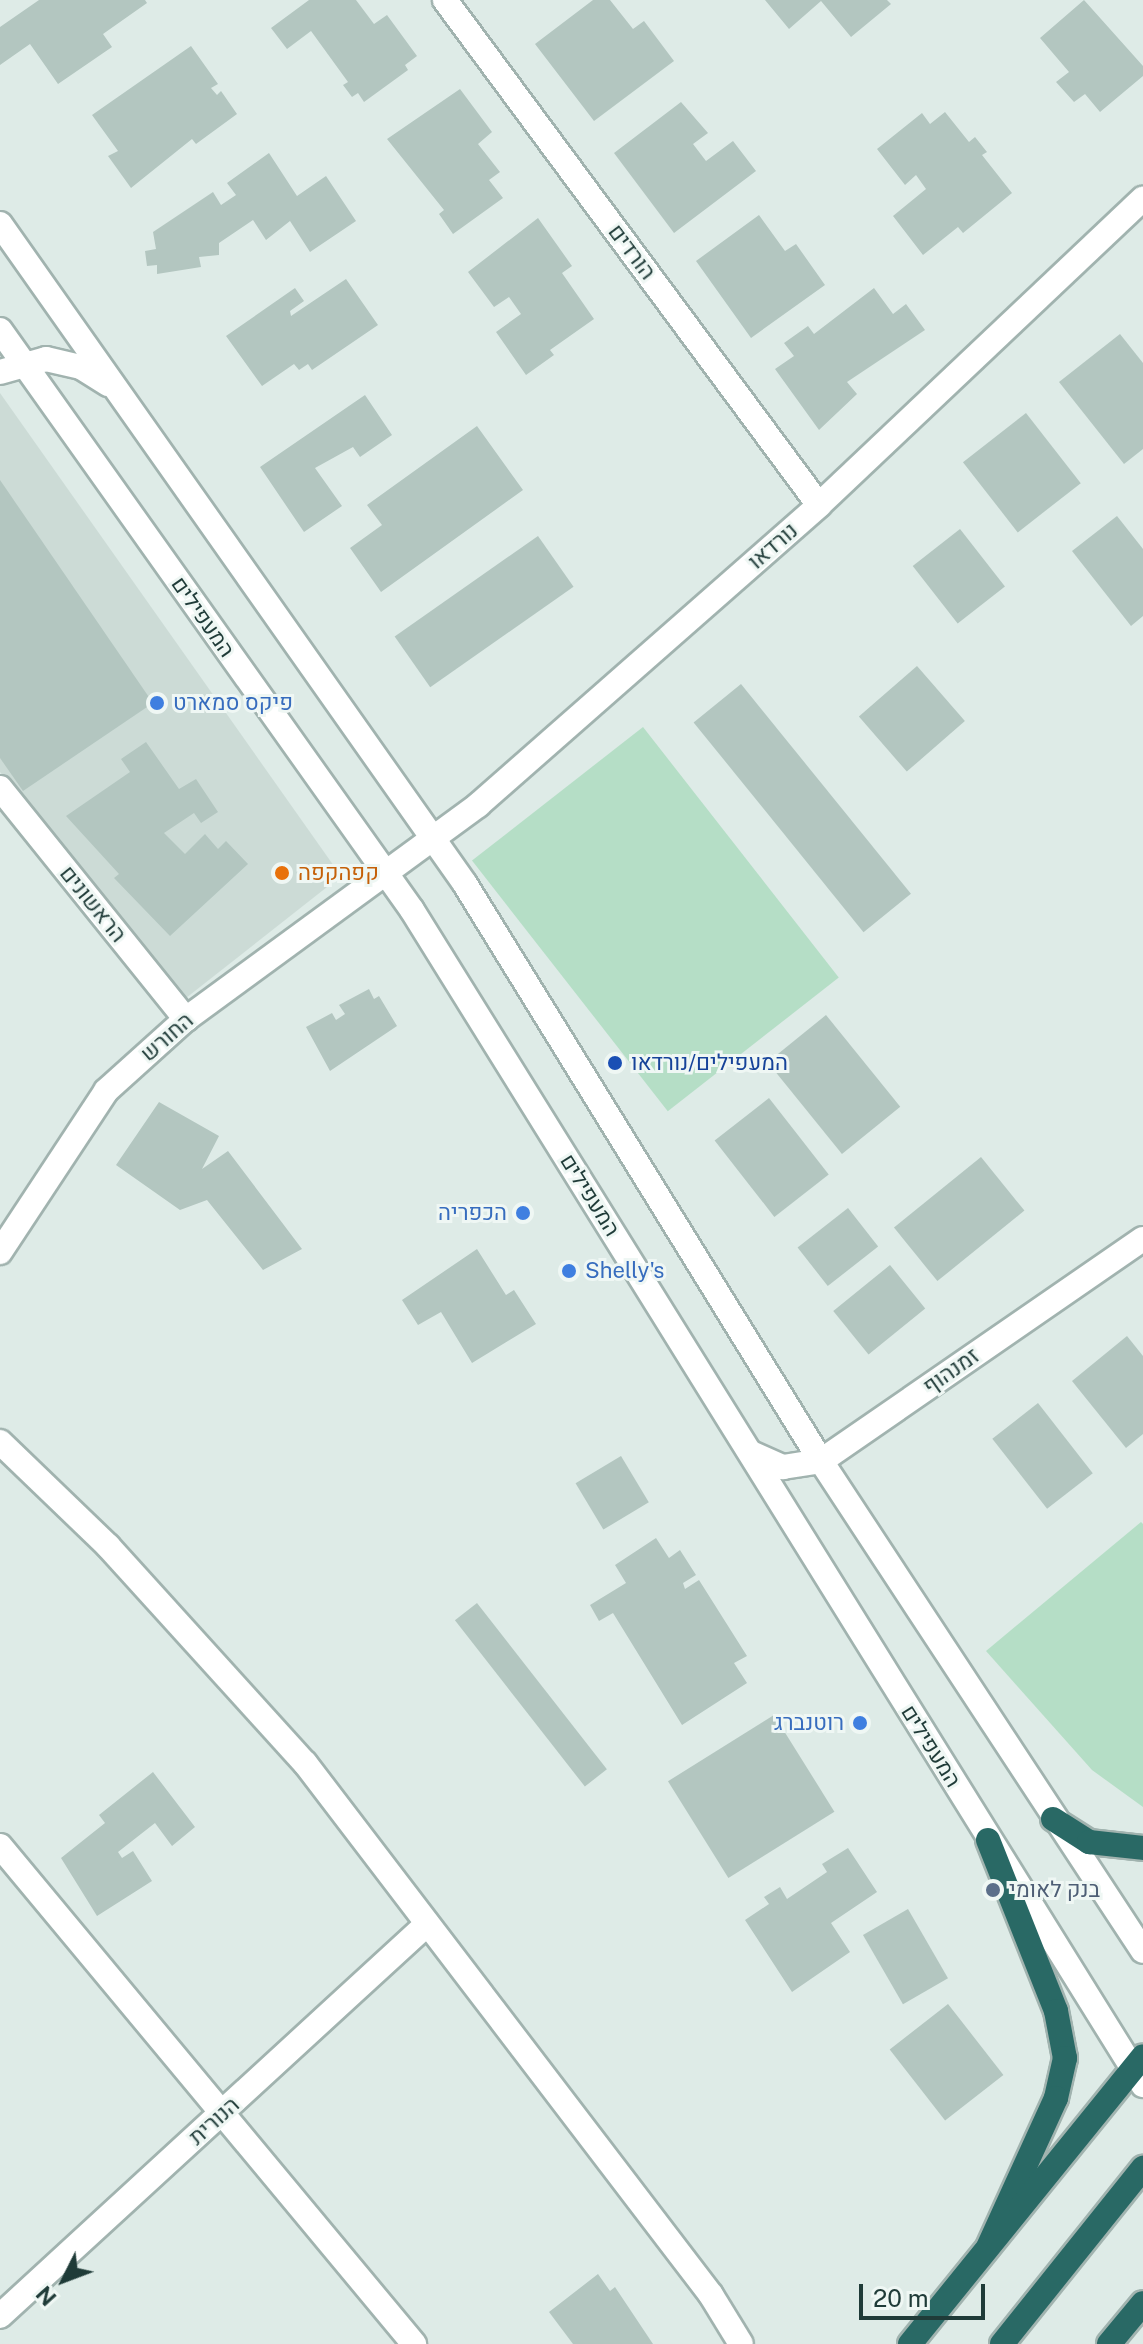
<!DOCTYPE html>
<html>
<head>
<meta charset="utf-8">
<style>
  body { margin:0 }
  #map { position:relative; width:1143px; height:2344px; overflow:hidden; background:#deebe7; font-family:"Public Sans",Heebo,sans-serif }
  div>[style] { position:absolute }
  .built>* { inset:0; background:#ccdbd6 }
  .green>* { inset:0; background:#b5dec6; transform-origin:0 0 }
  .building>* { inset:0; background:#b3c6c0; transform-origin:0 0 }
  .roads { filter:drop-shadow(2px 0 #a1b3af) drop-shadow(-2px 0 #a1b3af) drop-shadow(0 2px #a1b3af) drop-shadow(0 -2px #a1b3af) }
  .minor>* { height:24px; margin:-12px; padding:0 12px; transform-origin:12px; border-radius:12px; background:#fff }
  .highway>* { height:24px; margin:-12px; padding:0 12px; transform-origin:12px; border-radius:12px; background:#296965 }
  .dots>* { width:22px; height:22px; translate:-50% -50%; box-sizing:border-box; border:4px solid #eff7f4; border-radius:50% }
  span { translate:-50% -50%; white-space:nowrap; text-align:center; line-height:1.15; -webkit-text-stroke:6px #eff7f4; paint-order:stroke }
  .street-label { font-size:22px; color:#1f3b38 }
  .shop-label { font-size:22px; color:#366cbe }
  .left { translate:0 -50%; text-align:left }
  .right { translate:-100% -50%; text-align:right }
  .food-label { font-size:22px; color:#c56008 }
  .transit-label { font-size:22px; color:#164399 }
  .service-label { font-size:22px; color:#4e5e75 }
  .north { position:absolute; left:24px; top:2240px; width:80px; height:80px; -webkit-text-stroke:6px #eff7f4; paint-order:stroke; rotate:228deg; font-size:22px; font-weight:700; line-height:32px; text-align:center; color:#1f3b38 }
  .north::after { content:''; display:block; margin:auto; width:28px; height:36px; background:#1f3b38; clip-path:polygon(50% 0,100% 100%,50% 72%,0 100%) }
  .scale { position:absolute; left:859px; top:2284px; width:126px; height:36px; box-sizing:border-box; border:4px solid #1f3b38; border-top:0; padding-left:10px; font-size:24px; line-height:28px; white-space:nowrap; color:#1f3b38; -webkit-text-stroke:6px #eff7f4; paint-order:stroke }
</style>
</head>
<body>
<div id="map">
  <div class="built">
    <i style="clip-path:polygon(0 393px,341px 876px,186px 998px,0 772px)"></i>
  </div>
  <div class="green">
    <i style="left:643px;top:727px;width:318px;height:217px;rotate:52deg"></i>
    <i style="clip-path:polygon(1141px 1522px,1143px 1524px,1143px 1807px,1092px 1770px,986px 1651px)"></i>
  </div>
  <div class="building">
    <i style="clip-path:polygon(39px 0,145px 0,147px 3px,103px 34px,112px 47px,58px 84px,30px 44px,0 65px,0 27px)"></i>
    <i style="clip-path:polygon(309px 0,356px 0,374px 24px,387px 15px,417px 56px,405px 65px,408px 70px,364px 102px,358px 93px,352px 97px,343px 85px,348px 82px,311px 31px,287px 49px,271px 28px)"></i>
    <i style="clip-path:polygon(593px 0,610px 0,633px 29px,644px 21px,674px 61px,594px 121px,535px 44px)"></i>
    <i style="clip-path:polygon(765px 0,887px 0,891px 4px,851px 37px,821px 1px,789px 29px)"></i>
    <i style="clip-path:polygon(1084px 0,1143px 66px,1143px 76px,1100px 112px,1085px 94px,1074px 102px,1056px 82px,1069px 72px,1040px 38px)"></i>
    <i style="clip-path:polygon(191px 46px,218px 84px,211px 88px,217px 95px,221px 91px,237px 114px,196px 144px,192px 139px,131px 188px,108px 156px,118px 151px,92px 115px)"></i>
    <i style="clip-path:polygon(460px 89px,492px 132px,478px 144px,500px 172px,489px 180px,503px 198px,453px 234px,439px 214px,444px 210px,387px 139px)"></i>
    <i style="clip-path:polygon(681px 102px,708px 133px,693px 144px,706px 161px,733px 141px,756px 171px,674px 233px,614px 153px)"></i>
    <i style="clip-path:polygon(945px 112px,969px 142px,975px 137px,987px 152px,982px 155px,1012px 193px,963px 233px,958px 227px,923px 255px,893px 216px,926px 189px,916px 175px,905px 185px,877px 149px,922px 113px,930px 124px)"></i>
    <i style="clip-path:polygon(269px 153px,297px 196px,326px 176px,356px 221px,310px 252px,290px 221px,266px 240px,253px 220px,219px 243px,219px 255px,199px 257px,201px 267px,157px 274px,157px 265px,147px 266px,145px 251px,156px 249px,153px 232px,213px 192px,221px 205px,236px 195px,227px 183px)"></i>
    <i style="clip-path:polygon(759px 215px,785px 251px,796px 244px,825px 285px,751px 338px,696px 261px)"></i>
    <i style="clip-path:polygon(538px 218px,572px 266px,562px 273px,594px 319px,550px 350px,554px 355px,526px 375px,496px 332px,521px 314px,509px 297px,494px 307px,468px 272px)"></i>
    <i style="clip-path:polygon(346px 279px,378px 325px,312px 370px,308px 364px,299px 370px,294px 364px,262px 386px,226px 336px,295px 288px,304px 301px,290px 311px,291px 316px)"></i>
    <i style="clip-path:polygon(874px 288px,893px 314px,906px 304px,925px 330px,847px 382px,857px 394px,819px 430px,775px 369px,794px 356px,784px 343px,808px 326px,814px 334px)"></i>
    <i style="clip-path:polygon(1120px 334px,1143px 363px,1143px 449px,1124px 464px,1059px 382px)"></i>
    <i style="clip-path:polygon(365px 395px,392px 435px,360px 457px,353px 447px,315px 468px,342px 506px,304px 532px,260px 467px)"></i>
    <i style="left:1026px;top:413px;width:89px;height:80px;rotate:52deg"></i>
    <i style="clip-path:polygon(477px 426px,523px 490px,381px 592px,350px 548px,382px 525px,367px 505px)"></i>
    <i style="clip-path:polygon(0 480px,153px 703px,23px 791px,0 758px)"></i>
    <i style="clip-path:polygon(1117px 516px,1143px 549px,1143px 616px,1131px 626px,1072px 551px)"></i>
    <i style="left:960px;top:529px;width:73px;height:60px;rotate:52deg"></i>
    <i style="left:538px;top:536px;width:62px;height:175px;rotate:55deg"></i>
    <i style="left:917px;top:666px;width:73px;height:77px;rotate:49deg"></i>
    <i style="left:741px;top:684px;width:270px;height:61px;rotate:51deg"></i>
    <i style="clip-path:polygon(146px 742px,179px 789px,196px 779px,218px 812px,201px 823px,194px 813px,164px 833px,185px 854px,205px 834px,218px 849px,226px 841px,248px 864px,170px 936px,114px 878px,119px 874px,66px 816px,130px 772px,121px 759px)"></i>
    <i style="clip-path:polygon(369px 989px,374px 999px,379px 996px,397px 1026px,330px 1071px,306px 1027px,332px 1013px,336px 1020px,345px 1014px,339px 1005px)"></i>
    <i style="left:826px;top:1015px;width:118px;height:75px;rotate:51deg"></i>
    <i style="left:769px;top:1098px;width:97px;height:69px;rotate:52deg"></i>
    <i style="clip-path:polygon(159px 1102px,219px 1136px,202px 1169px,228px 1151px,302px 1249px,263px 1270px,207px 1200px,180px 1210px,116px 1165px)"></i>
    <i style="left:981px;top:1157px;width:69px;height:112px;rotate:51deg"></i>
    <i style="left:848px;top:1208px;width:49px;height:64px;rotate:52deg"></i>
    <i style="clip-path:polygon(477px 1249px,506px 1295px,514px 1290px,536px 1324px,472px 1363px,441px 1312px,418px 1325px,402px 1300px)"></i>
    <i style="left:890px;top:1265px;width:56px;height:73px;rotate:51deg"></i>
    <i style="clip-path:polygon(1127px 1336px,1143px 1356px,1143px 1434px,1126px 1448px,1072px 1381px)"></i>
    <i style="left:1038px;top:1403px;width:89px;height:58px;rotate:52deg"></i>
    <i style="left:621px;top:1456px;width:54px;height:53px;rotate:59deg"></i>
    <i style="clip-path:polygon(656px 1538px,669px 1558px,680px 1550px,696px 1575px,683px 1583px,685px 1589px,699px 1580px,747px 1656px,734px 1663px,747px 1683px,682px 1725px,613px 1613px,599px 1621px,590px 1605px,626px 1583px,615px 1565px)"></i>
    <i style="left:477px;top:1603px;width:211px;height:28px;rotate:52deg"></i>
    <i style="left:774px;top:1715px;width:114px;height:125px;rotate:58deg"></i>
    <i style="clip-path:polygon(153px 1772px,195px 1827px,172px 1846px,155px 1823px,118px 1852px,122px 1858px,133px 1851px,152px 1881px,97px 1916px,61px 1858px,105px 1823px,99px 1815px)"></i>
    <i style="clip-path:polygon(848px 1848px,877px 1892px,831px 1923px,850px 1952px,792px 1992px,745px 1920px,769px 1904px,764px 1897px,780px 1887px,787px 1899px,827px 1872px,822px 1864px)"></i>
    <i style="left:908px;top:1909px;width:80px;height:52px;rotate:60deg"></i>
    <i style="left:948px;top:2004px;width:90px;height:74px;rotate:52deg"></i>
    <i style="clip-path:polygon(598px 2274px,610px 2291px,615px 2287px,653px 2344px,573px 2344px,549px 2312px)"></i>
  </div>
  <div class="roads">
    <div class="minor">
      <i style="left:445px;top:0;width:628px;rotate:53.48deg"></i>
      <i style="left:0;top:224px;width:807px;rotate:54.83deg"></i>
      <i style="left:465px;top:884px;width:678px;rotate:58.33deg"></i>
      <i style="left:821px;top:1461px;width:586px;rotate:56.69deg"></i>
      <i style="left:0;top:330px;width:711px;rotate:54.61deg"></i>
      <i style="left:412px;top:910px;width:1384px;rotate:58.11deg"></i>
      <i style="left:0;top:372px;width:48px;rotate:-15.8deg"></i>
      <i style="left:46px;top:359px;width:36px;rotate:13deg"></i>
      <i style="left:81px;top:367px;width:32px;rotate:32deg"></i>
      <i style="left:0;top:788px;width:297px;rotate:51.2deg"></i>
      <i style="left:0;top:1252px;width:193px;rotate:-56.6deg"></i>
      <i style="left:106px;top:1091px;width:108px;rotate:-42deg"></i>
      <i style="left:186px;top:1019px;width:362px;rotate:-36.2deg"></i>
      <i style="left:478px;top:805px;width:454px;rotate:-41.3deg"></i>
      <i style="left:819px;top:505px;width:446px;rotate:-43.4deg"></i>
      <i style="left:0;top:1442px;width:150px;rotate:43.9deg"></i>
      <i style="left:108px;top:1546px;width:293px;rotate:47.8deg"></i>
      <i style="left:305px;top:1763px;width:669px;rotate:52.65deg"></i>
      <i style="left:711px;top:2295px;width:57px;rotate:58.5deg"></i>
      <i style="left:751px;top:1453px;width:35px;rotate:24deg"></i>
      <i style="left:783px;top:1467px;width:38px;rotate:-9deg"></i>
      <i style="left:821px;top:1461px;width:391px;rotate:-34.6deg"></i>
      <i style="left:0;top:1846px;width:648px;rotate:50.26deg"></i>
      <i style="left:0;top:2316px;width:580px;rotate:-42.55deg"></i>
    </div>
    <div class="highway">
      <i style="left:1053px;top:1819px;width:43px;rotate:32.6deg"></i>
      <i style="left:1089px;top:1842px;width:54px;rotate:6.3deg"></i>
      <i style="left:988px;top:1840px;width:184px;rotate:68.3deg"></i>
      <i style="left:1056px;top:2011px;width:48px;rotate:79.2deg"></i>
      <i style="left:1065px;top:2058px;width:41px;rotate:102.7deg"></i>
      <i style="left:1056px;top:2098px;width:162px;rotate:114.5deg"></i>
      <i style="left:910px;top:2344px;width:370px;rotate:-51deg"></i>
      <i style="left:1002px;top:2344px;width:226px;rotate:-51.3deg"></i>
      <i style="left:1109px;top:2344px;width:53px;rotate:-50.3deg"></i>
    </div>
  </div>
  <div class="dots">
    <i style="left:157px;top:703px;background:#3f7fe0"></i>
    <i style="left:282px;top:873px;background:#e8710a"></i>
    <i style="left:615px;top:1063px;background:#1a4fb4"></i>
    <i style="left:523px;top:1213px;background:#3f7fe0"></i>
    <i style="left:569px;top:1271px;background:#3f7fe0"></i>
    <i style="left:860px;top:1723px;background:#3f7fe0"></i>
    <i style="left:993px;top:1890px;background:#5c6f8a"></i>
  </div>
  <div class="street-label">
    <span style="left:632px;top:252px;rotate:53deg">הורדים</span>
    <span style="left:773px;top:546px;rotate:-41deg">נורדאו</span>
    <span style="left:203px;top:617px;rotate:55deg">המעפילים</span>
    <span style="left:93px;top:904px;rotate:51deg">הראשונים</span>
    <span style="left:167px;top:1037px;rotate:-41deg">החורש</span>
    <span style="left:590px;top:1195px;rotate:58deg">המעפילים</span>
    <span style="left:951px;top:1371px;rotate:-35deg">זמנהוף</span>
    <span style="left:931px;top:1746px;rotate:58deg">המעפילים</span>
    <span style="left:214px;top:2121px;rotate:-42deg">הנורית</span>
  </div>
  <div class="shop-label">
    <span class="left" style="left:173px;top:703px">פיקס סמארט</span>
    <span class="right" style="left:507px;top:1213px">הכפריה</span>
    <span class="left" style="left:585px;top:1271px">Shelly's</span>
    <span class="right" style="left:844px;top:1723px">רוטנברג</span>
  </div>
  <div class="food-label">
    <span class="left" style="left:298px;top:873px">קפהקפה</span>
  </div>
  <div class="transit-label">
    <span class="left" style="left:631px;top:1063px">המעפילים/נורדאו</span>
  </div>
  <div class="service-label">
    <span class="left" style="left:1009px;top:1890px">בנק לאומי</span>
  </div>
  <div class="north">N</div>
  <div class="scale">20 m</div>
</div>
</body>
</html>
